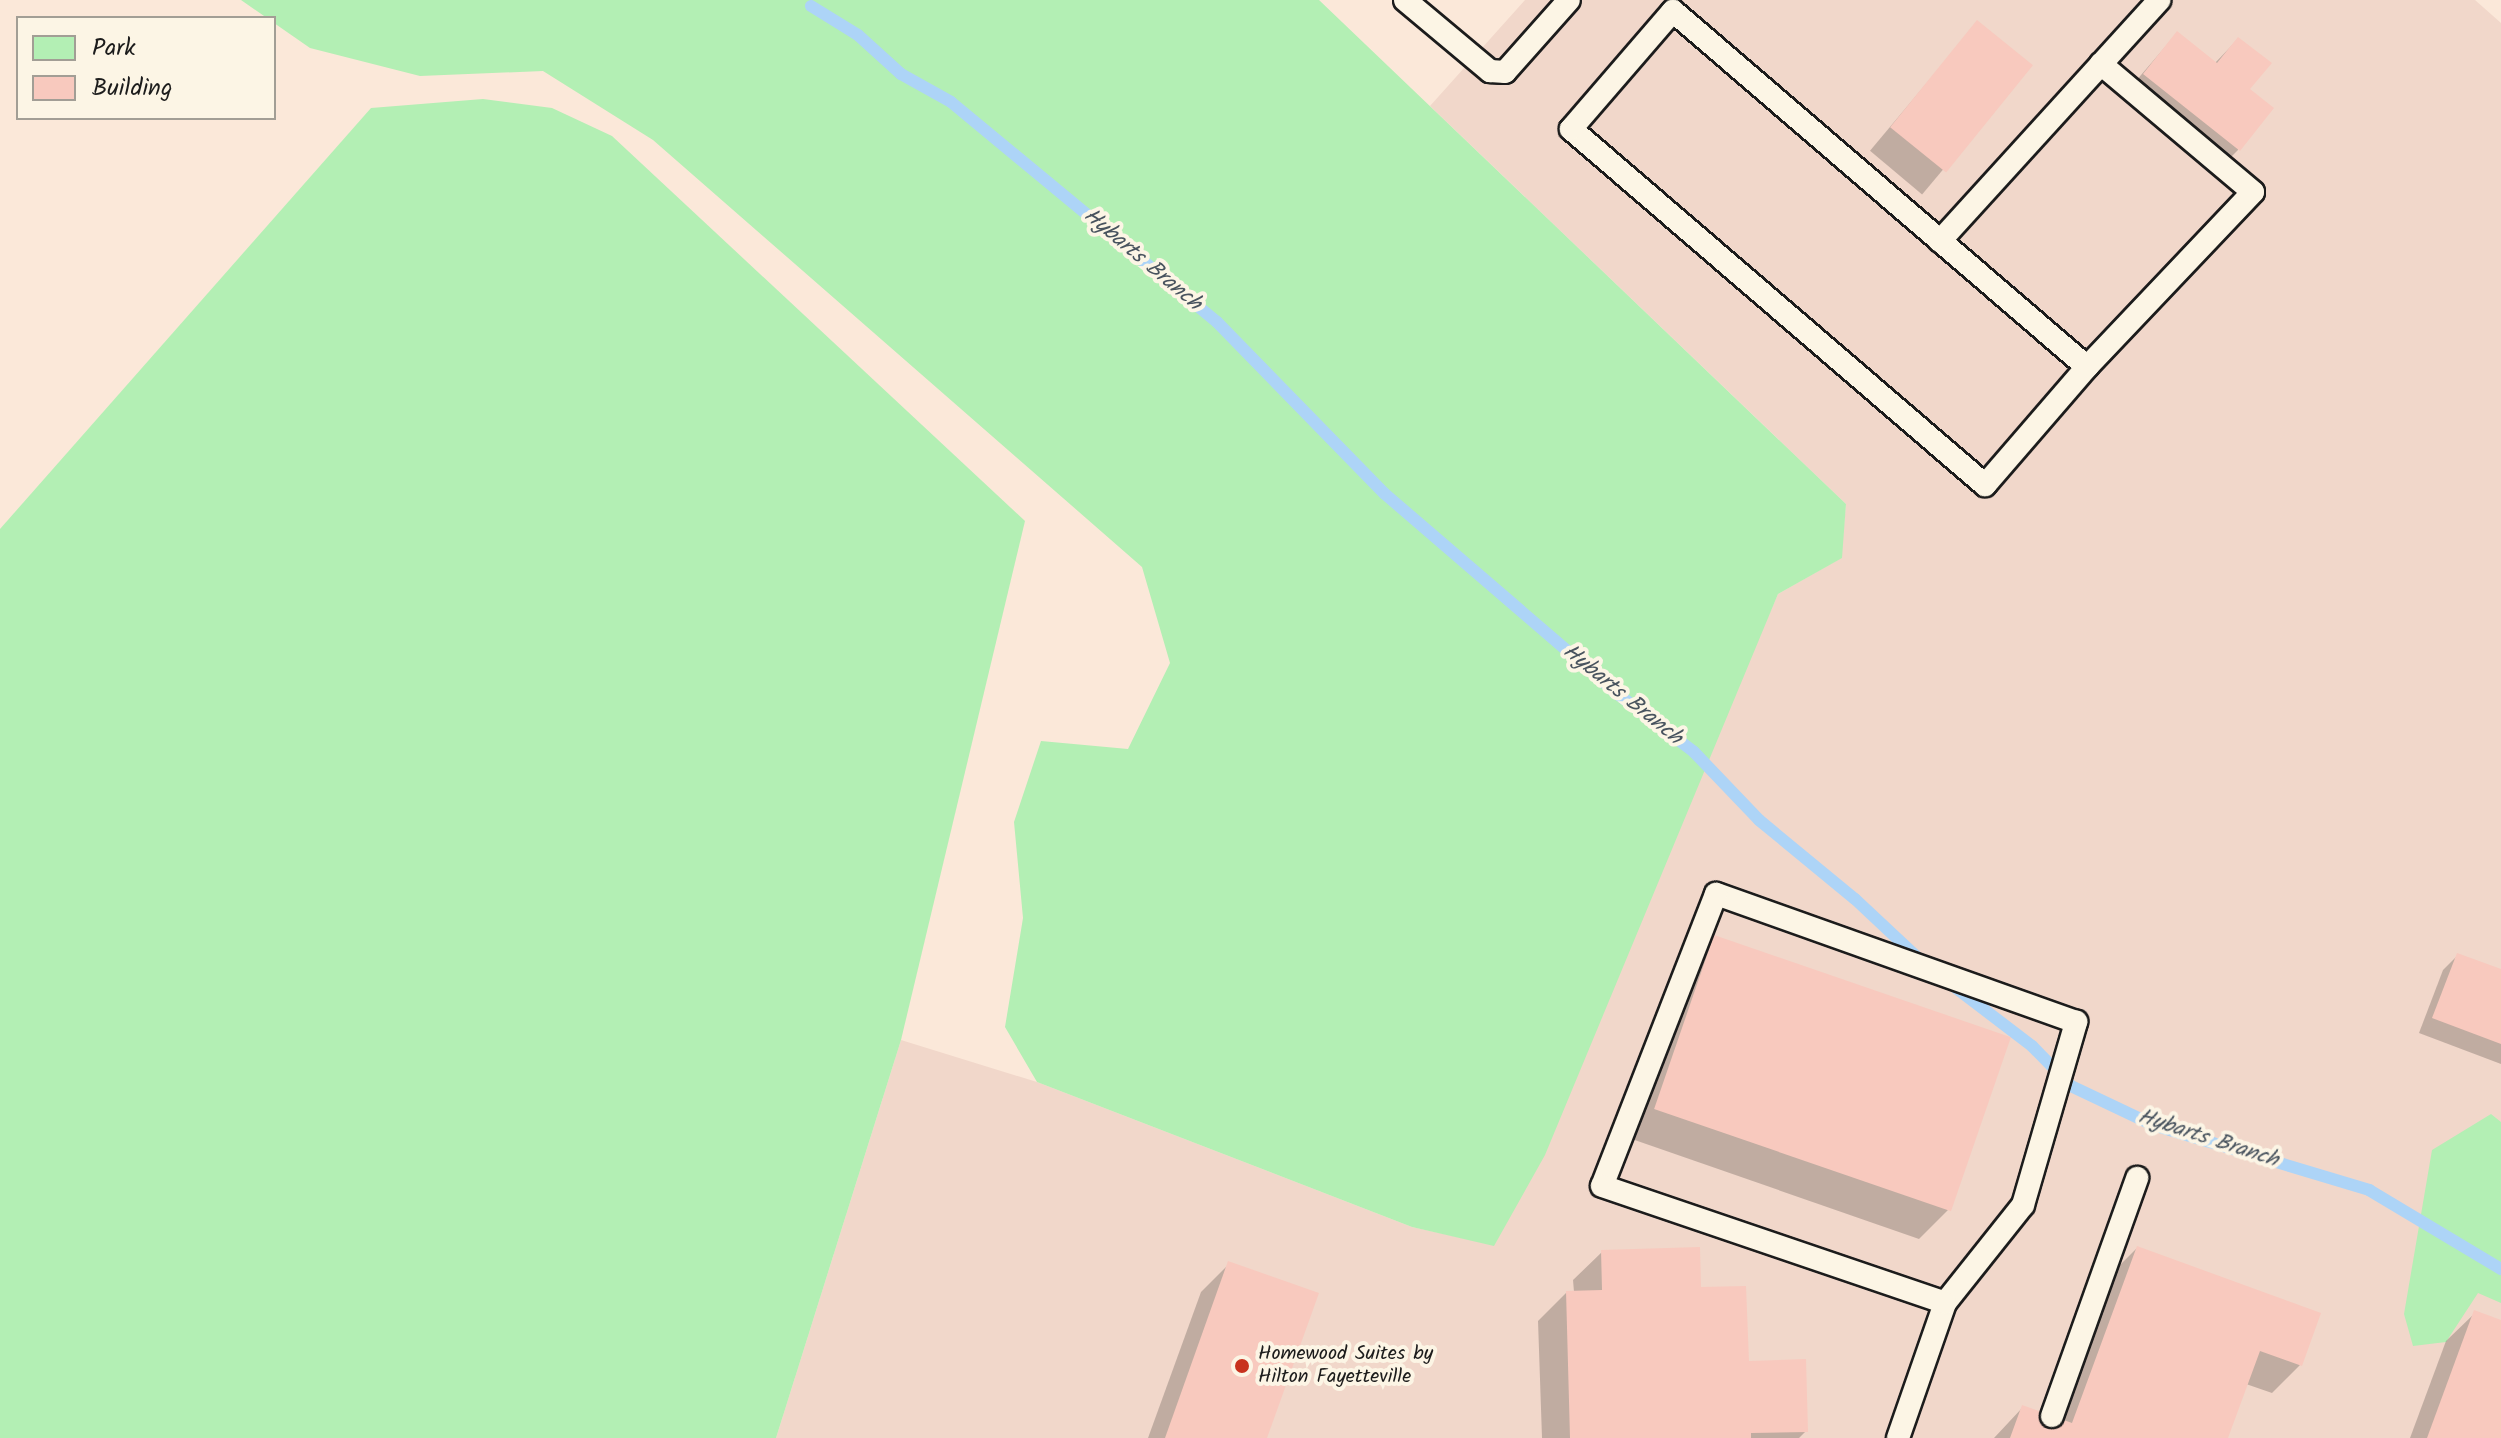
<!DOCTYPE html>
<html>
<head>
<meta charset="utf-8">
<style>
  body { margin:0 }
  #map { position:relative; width:2501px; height:1438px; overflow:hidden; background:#fbe8d9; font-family:Kalam,sans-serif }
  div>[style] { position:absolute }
  .built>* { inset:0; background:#f1d7ca }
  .green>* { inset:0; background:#b3efb4 }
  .shadow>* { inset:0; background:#0003; transform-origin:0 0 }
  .stream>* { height:12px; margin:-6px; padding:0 6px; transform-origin:6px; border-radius:6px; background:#add4f7 }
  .building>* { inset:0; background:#f8c9be; transform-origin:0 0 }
  .roads { filter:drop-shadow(2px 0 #1c1c1c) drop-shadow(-2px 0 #1c1c1c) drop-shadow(0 2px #1c1c1c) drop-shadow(0 -2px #1c1c1c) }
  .service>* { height:22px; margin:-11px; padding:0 11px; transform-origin:11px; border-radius:11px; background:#fcf5e5 }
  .dots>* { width:22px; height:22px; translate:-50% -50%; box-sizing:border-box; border:4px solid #fcf5e5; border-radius:50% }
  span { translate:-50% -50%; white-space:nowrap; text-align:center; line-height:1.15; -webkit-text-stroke:8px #fcf5e5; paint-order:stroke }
  .poi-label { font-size:20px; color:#1c1c1c }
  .left { translate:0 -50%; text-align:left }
  .water-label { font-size:22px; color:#48535e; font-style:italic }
  .legend { position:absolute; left:16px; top:16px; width:260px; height:104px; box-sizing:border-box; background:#fcf5e5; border:2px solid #a29e95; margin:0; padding:10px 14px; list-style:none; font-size:24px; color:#1c1c1c }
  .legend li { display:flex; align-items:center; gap:16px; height:40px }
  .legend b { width:40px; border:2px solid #a29e95 }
</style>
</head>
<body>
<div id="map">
  <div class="built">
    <i style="clip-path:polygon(1525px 0,2475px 0,2501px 23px,2501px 1438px,776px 1438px,901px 1040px,1037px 1082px,1412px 1227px,1494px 1245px,1778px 594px,1841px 558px,1846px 504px,1430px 106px)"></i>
  </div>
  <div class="green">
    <i style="clip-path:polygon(241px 0,1319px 0,1846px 504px,1842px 558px,1778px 594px,1545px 1155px,1494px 1246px,1412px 1227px,1037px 1082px,1005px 1027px,1023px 918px,1014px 822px,1041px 741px,1128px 749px,1170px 663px,1142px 567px,653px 140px,543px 71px,420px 76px,310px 48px,274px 23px,274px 18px,267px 18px)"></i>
    <i style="clip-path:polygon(483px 99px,552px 108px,612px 136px,1025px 521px,901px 1040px,776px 1438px,0 1438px,0 529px,371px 108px)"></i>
    <i style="clip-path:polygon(2491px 1114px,2501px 1122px,2501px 1303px,2478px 1293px,2446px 1342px,2413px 1346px,2404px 1314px,2432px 1150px)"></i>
  </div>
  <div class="shadow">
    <i style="left:1978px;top:22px;width:68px;height:168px;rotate:40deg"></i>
    <i style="clip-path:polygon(2177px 33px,2215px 63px,2238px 39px,2247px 90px,2238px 150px,2217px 171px,2123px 96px)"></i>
    <i style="clip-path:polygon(1715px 938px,1948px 1210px,1919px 1239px,1626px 1137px,1686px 966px)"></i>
    <i style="clip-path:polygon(2458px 955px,2501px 972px,2501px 1064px,2419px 1033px,2443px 970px)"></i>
    <i style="clip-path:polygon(2137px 1248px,2300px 1365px,2272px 1393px,2246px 1384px,2226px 1438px,1994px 1438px,2023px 1407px,2057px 1420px,2109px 1276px)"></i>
    <i style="clip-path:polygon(1602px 1252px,1699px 1289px,1747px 1363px,1806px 1431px,1799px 1438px,1542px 1438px,1538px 1321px,1566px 1293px,1574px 1292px,1573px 1280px)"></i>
    <i style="clip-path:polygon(1229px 1264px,1265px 1438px,1148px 1438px,1201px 1292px)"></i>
    <i style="clip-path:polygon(2475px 1313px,2501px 1322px,2501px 1438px,2410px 1438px,2446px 1341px)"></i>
  </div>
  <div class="stream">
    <i style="left:811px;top:6px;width:55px;rotate:31.7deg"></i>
    <i style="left:858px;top:35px;width:58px;rotate:42.2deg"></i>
    <i style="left:901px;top:74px;width:57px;rotate:29.2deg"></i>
    <i style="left:951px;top:102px;width:345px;rotate:39.6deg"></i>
    <i style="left:1217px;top:322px;width:240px;rotate:45.7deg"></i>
    <i style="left:1385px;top:494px;width:308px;rotate:40.7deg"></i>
    <i style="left:1619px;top:695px;width:94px;rotate:37.2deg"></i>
    <i style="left:1694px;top:752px;width:94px;rotate:46.3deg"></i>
    <i style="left:1759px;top:820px;width:124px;rotate:39.5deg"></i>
    <i style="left:1855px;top:899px;width:88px;rotate:43.2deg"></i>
    <i style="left:1952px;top:985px;width:101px;rotate:37.3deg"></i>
    <i style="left:2032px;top:1046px;width:56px;rotate:45.7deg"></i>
    <i style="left:2071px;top:1086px;width:91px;rotate:25.4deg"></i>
    <i style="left:2153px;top:1125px;width:226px;rotate:16.7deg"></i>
    <i style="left:2369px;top:1190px;width:154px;rotate:30.9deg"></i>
  </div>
  <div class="building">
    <i style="left:1977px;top:20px;width:72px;height:138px;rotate:39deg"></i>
    <i style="clip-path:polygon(2177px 31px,2217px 63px,2238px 37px,2272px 63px,2250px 89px,2274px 108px,2240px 151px,2143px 74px)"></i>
    <i style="left:1714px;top:935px;width:314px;height:184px;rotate:19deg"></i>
    <i style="clip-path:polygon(2457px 953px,2501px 969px,2501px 1044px,2432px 1018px)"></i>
    <i style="clip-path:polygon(2137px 1246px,2321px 1313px,2302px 1366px,2260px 1351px,2228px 1438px,2010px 1438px,2022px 1405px,2072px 1423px)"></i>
    <i style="clip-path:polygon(1700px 1247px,1701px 1287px,1746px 1286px,1749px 1361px,1806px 1359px,1808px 1432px,1751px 1433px,1751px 1438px,1570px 1438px,1566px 1291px,1602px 1290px,1601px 1250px)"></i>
    <i style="clip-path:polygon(1228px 1261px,1319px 1293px,1267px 1438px,1165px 1438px)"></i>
    <i style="clip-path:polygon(2474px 1310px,2501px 1320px,2501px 1438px,2427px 1438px)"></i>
  </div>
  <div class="roads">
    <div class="service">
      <i style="left:1405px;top:0;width:111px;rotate:39.9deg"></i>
      <i style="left:1490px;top:71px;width:15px;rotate:4deg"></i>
      <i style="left:1505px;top:72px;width:96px;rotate:-48.4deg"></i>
      <i style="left:1673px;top:11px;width:546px;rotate:40.69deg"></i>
      <i style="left:2087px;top:367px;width:156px;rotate:130.8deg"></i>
      <i style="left:1985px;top:485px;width:546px;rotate:-139.31deg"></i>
      <i style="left:1571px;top:129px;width:156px;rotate:-49.2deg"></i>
      <i style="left:1940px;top:241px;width:326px;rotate:-47.7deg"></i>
      <i style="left:2087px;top:367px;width:241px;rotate:-46.5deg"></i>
      <i style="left:2253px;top:192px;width:199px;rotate:-139.9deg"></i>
      <i style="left:2052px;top:1416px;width:253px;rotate:-70.3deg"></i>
      <i style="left:1898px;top:1438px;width:143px;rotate:-70.8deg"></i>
      <i style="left:1945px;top:1303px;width:125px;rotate:-51.5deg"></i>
      <i style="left:2023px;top:1205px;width:191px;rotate:-73.8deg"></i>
      <i style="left:2076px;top:1022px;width:382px;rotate:-160.4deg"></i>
      <i style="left:1716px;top:894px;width:313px;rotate:111.3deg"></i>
      <i style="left:1602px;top:1186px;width:362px;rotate:18.8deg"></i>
    </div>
  </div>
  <div class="dots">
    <i style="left:1242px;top:1366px;background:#c8321e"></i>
  </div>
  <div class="poi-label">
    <span class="left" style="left:1258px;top:1366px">Homewood Suites by<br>Hilton Fayetteville</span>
  </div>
  <div class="water-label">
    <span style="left:1142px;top:260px;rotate:40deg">Hybarts Branch</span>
    <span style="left:1622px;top:695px;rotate:39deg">Hybarts Branch</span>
    <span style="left:2208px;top:1139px;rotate:18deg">Hybarts Branch</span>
  </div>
  <ul class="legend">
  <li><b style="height:22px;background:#b3efb4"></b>Park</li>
  <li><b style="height:22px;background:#f8c9be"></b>Building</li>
  </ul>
</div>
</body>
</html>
